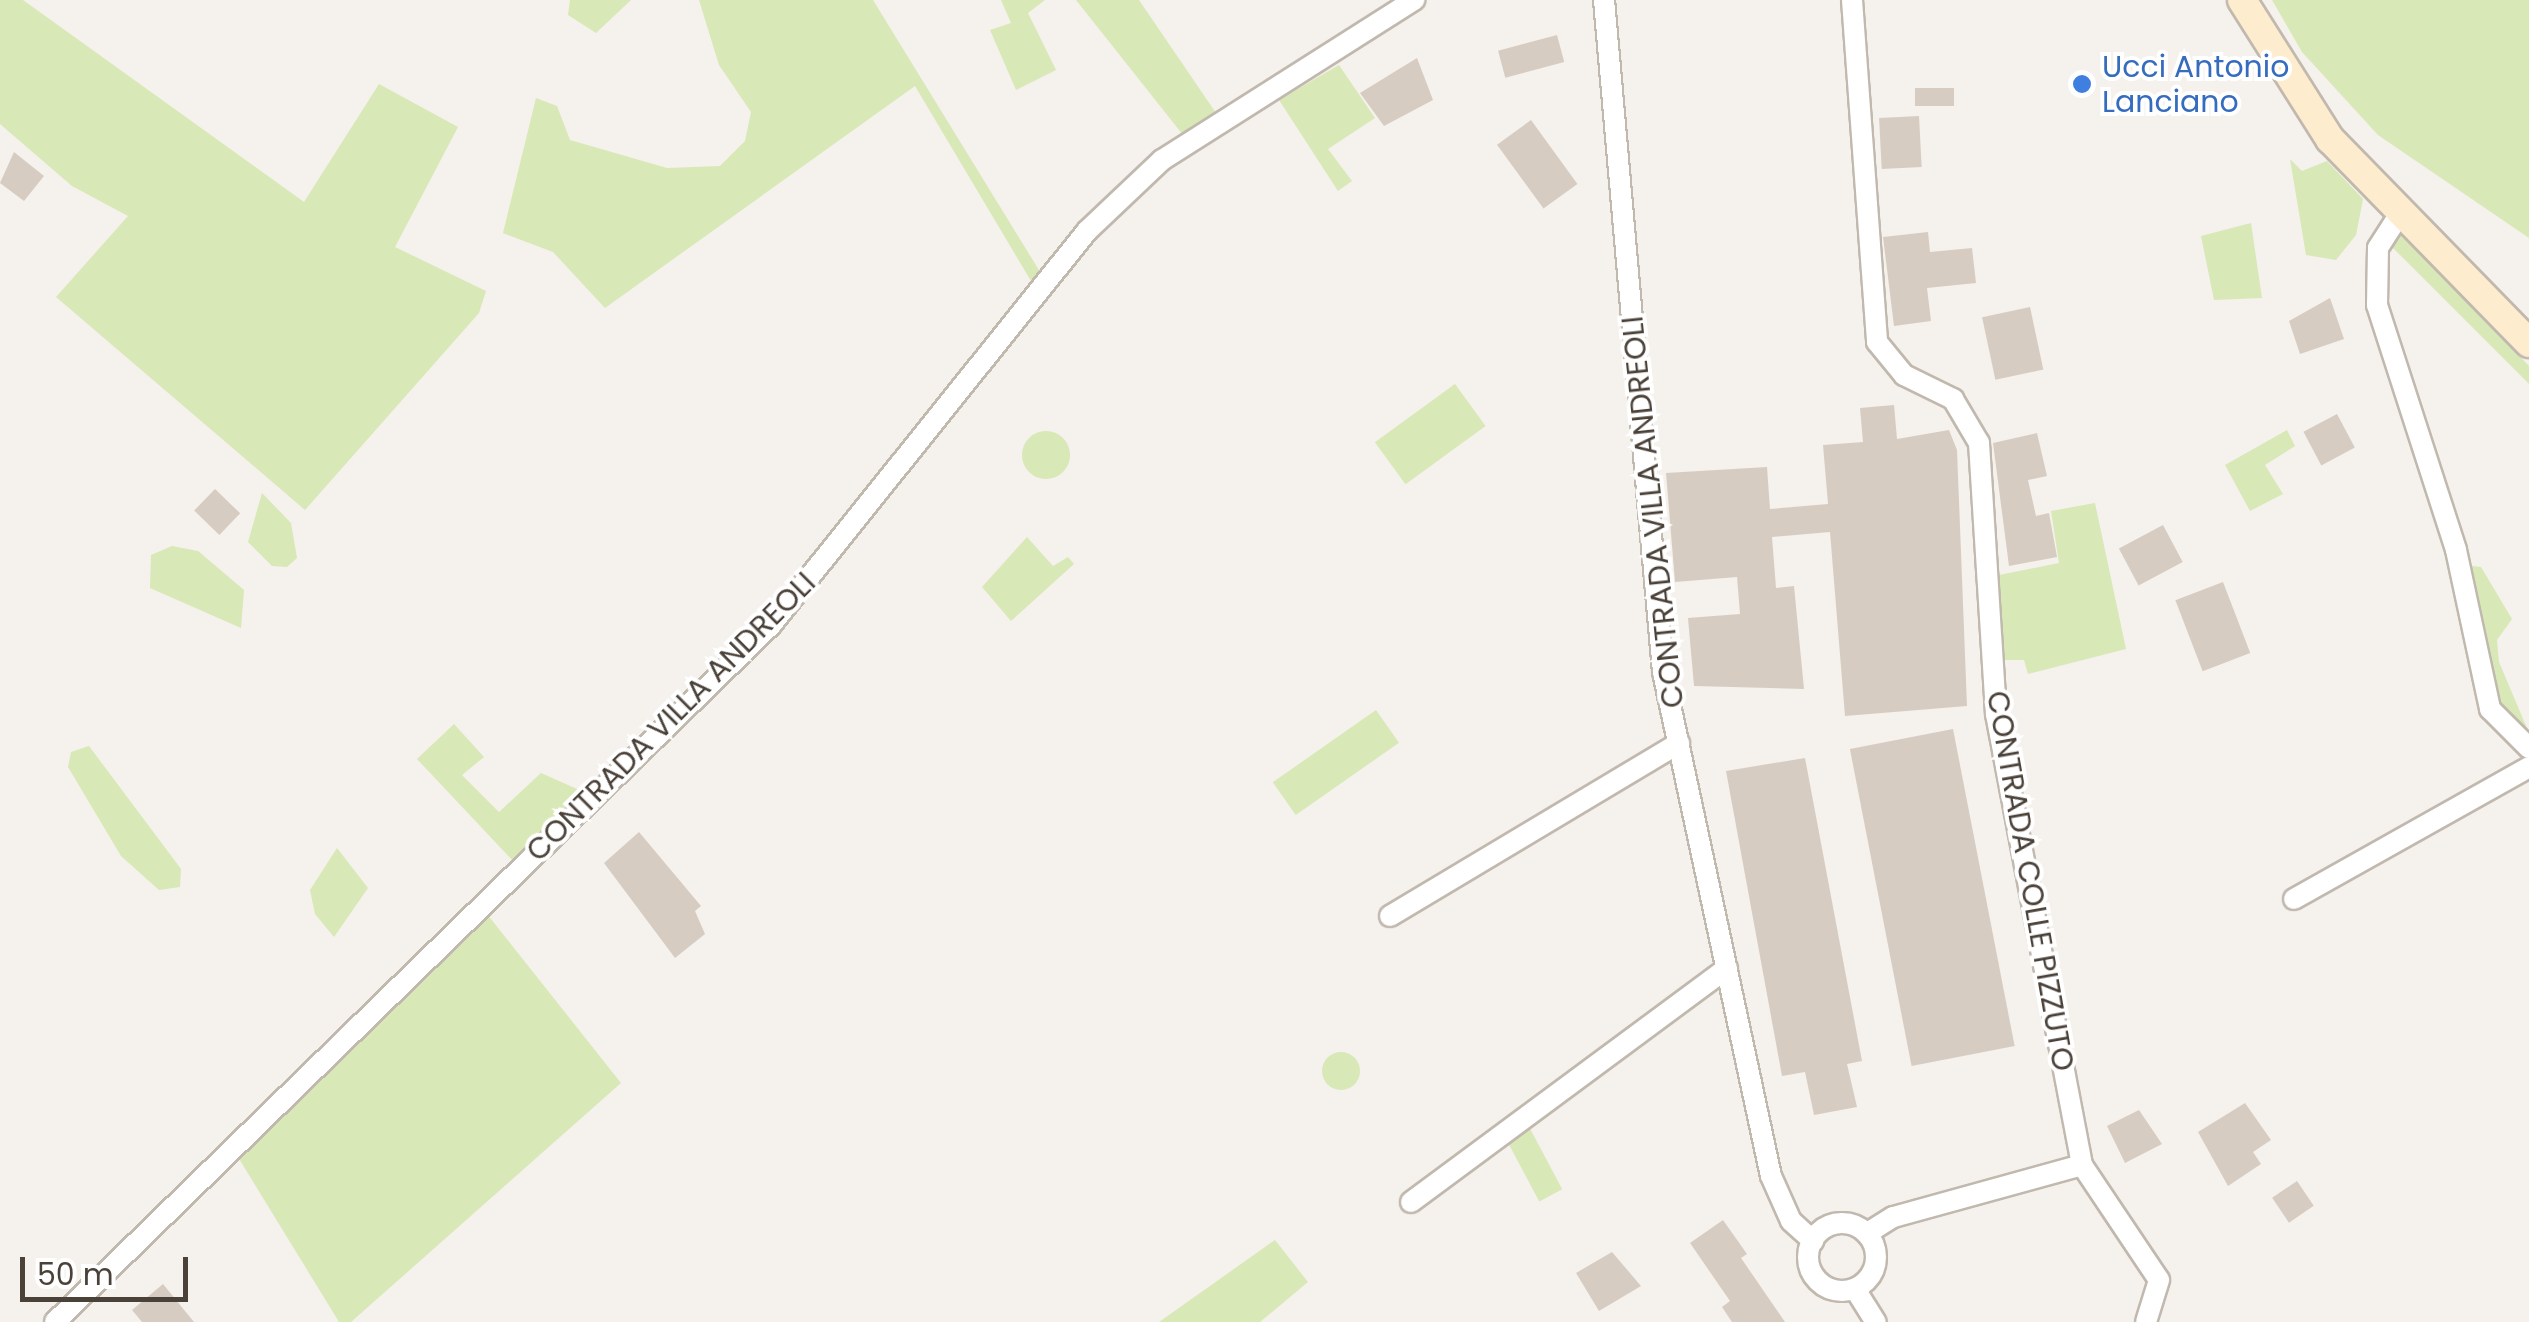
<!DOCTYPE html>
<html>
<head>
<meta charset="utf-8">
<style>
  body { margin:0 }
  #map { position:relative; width:2529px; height:1322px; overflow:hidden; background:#f5f1ec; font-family:Poppins,sans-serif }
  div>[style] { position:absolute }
  .green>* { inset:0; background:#d8e8b6; transform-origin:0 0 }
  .round { border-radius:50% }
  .building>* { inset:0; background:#d7ccc1; transform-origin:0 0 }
  .roads { filter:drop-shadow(2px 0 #c1b8ae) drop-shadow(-2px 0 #c1b8ae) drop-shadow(0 2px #c1b8ae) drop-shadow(0 -2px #c1b8ae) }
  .minor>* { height:20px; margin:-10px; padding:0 10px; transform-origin:10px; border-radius:10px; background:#fff }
  .minor>.ring { margin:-10px; padding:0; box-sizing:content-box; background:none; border:20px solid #fff; border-radius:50% }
  .secondary>* { height:28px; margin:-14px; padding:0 14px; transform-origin:14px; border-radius:14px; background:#fdecce }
  .dots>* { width:28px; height:28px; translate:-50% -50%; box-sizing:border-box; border:5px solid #fff; border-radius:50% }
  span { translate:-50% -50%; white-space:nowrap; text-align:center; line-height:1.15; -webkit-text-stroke:8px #fff; paint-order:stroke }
  .shop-label { font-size:30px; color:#366cbe }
  .left { translate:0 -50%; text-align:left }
  .street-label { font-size:30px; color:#4a4139 }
  .scale { position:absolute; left:20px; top:1257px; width:168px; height:45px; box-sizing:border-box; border:5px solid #4a4139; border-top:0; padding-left:12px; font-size:30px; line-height:35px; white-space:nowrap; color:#4a4139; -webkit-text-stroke:8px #fff; paint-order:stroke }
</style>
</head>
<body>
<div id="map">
  <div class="green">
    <i style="clip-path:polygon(0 0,23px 0,304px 202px,379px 84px,458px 127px,395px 247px,486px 291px,479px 313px,305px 510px,56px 297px,128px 216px,72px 186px,0 124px)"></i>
    <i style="clip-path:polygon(570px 0,631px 0,596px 33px,568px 15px)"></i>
    <i style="clip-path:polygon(699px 0,873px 0,1042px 275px,1034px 286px,915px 86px,605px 308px,553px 252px,503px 233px,536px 98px,557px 106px,570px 140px,667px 168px,720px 166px,745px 141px,751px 112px,719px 65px)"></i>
    <i style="clip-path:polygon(1001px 0,1045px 0,1028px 13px,1056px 70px,1016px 90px,990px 30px,1011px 23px)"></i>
    <i style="clip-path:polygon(1076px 0,1139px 0,1216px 113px,1187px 140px)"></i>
    <i style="clip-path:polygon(2272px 0,2529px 0,2529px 238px,2378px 135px,2302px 52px)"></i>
    <i style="clip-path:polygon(1339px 65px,1375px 118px,1328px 149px,1352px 181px,1338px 191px,1279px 100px)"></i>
    <i style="clip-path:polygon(2290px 159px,2302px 171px,2327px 161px,2363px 199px,2356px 235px,2336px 260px,2306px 255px)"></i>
    <i style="clip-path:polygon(2251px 223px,2262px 298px,2214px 300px,2201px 236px)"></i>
    <i style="clip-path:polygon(2396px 226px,2529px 366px,2529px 384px,2392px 247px,2382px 267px)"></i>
    <i style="left:1455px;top:384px;width:52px;height:99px;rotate:54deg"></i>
    <i style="clip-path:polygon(2287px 430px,2295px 446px,2265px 465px,2283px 494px,2250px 511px,2225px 465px)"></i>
    <i class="round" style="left:1022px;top:431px;width:48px;height:48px"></i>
    <i style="clip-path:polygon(262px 493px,291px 523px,297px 558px,287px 567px,272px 566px,248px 542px)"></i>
    <i style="clip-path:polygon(2095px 503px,2126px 649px,2028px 674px,2024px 660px,1999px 660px,1994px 576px,2059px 563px,2051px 511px)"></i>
    <i style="clip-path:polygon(1027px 537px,1053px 566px,1068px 557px,1074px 564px,1011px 621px,982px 587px)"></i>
    <i style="clip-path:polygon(172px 546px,198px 551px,244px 590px,241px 628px,150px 588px,151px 555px)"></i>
    <i style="clip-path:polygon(2463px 565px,2481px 567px,2512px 619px,2497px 640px,2499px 662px,2529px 733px,2506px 718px,2486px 669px)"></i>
    <i style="left:1376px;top:710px;width:40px;height:126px;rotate:55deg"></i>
    <i style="clip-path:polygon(454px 724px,484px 757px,462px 775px,499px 812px,541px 773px,586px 793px,515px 863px,417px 759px)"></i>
    <i style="clip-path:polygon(89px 746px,181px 869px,180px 887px,159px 890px,121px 856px,68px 767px,71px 752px)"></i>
    <i style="clip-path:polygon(337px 848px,368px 888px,334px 937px,315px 914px,310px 890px)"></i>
    <i style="clip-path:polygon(487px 914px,621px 1083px,351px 1322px,339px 1322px,238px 1157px)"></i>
    <i class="round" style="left:1322px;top:1052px;width:38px;height:38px"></i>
    <i style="left:1527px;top:1123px;width:75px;height:26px;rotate:62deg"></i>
    <i style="clip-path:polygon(1275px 1240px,1308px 1282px,1260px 1322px,1159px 1322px)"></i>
  </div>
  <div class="building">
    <i style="left:1557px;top:35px;width:28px;height:61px;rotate:75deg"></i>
    <i style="clip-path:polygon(1417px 58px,1433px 100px,1384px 126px,1360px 93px)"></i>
    <i style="left:1954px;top:88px;width:18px;height:39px;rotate:90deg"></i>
    <i style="left:1919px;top:116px;width:51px;height:40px;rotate:87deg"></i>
    <i style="left:1531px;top:120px;width:79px;height:42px;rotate:54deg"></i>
    <i style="clip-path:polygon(14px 152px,44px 176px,24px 201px,0 183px)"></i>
    <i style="clip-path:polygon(1928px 232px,1930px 252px,1972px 248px,1976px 283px,1927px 288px,1931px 321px,1894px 326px,1883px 237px)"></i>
    <i style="clip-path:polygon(2330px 298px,2344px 339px,2300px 354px,2289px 321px)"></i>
    <i style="left:2030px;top:307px;width:64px;height:49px;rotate:78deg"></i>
    <i style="clip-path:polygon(1894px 405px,1897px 439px,1949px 430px,1957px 450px,1967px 706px,1845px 716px,1830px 532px,1772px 537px,1776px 588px,1794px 586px,1804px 689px,1694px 686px,1688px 618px,1740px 614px,1737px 577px,1675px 582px,1666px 473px,1767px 467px,1770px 509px,1828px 504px,1823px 445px,1863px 442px,1860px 408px)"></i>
    <i style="left:2337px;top:414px;width:38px;height:38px;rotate:62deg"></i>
    <i style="clip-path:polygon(2037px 433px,2047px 476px,2028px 480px,2036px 516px,2049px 513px,2057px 557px,2009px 566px,1993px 443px)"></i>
    <i style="left:215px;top:489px;width:35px;height:30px;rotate:44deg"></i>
    <i style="left:2163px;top:525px;width:42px;height:50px;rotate:62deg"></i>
    <i style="left:2223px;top:582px;width:76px;height:51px;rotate:69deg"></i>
    <i style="left:1953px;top:729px;width:323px;height:105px;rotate:79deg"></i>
    <i style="clip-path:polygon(1805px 758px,1862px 1061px,1847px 1064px,1857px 1107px,1814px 1115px,1805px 1072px,1782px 1076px,1726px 771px)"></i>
    <i style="clip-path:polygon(639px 832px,701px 906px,695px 911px,705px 934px,675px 958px,604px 863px)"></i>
    <i style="clip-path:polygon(2245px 1103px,2271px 1140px,2253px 1152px,2261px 1164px,2228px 1186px,2198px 1132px)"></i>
    <i style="clip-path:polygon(2139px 1110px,2162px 1144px,2125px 1163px,2107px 1126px)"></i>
    <i style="left:2297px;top:1181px;width:30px;height:30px;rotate:56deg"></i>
    <i style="clip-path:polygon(1723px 1220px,1747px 1254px,1741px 1258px,1785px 1322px,1732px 1322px,1722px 1307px,1730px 1301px,1690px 1243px)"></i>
    <i style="clip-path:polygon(1612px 1252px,1641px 1286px,1599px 1311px,1576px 1273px)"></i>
    <i style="clip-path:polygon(163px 1284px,194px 1322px,142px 1322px,132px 1310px)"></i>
  </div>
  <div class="roads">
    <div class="minor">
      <i style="left:1604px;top:0;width:675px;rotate:84.98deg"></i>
      <i style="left:1663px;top:672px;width:515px;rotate:77.91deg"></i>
      <i style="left:1771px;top:1176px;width:49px;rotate:66deg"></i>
      <i style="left:1791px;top:1221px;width:30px;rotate:42deg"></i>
      <i style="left:1852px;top:0;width:343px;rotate:85.8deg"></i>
      <i style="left:1877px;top:342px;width:43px;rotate:50.7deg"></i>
      <i style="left:1904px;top:375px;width:55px;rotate:26.1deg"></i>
      <i style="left:1953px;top:399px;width:51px;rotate:59.4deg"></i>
      <i style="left:1979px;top:443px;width:272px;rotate:86.4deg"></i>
      <i style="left:1996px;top:714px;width:459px;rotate:79.2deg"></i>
      <i style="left:2082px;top:1165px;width:196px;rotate:164.6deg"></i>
      <i style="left:1893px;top:1217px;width:31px;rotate:148deg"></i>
      <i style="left:2401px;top:212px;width:43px;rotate:122.6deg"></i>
      <i style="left:2378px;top:248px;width:57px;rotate:91deg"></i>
      <i style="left:2377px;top:305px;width:257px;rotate:72.1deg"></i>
      <i style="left:2456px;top:550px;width:163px;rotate:77.9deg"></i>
      <i style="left:2490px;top:709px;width:55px;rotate:45deg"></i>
      <i style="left:2294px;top:899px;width:270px;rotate:-29.3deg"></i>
      <i style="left:1390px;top:916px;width:337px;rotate:-30.9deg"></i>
      <i style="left:2082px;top:1165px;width:138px;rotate:56.2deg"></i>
      <i style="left:2159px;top:1280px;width:44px;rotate:107.2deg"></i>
      <i style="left:1411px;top:1202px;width:393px;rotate:-36.5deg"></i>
      <i class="ring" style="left:1808px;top:1223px;width:48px;height:48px"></i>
      <i style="left:1855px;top:1289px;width:39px;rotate:58deg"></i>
      <i style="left:55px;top:1322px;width:999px;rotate:-44.23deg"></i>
      <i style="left:771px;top:625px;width:505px;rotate:-51.27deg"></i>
      <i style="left:1087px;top:231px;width:103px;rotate:-43.4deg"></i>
      <i style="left:1162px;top:160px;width:299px;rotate:-32.4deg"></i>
    </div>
    <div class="secondary">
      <i style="left:2242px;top:0;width:165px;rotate:57.7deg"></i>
      <i style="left:2330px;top:139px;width:285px;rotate:45.7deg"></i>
    </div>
  </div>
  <div class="dots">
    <i style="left:2082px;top:84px;background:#3f7fe0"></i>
  </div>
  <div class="shop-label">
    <span class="left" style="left:2102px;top:84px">Ucci Antonio<br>Lanciano</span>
  </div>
  <div class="street-label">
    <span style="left:1653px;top:512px;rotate:-96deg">CONTRADA VILLA ANDREOLI</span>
    <span style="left:671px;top:717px;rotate:-45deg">CONTRADA VILLA ANDREOLI</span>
    <span style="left:2030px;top:881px;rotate:80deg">CONTRADA COLLE PIZZUTO</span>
  </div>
  <div class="scale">50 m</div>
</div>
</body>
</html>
